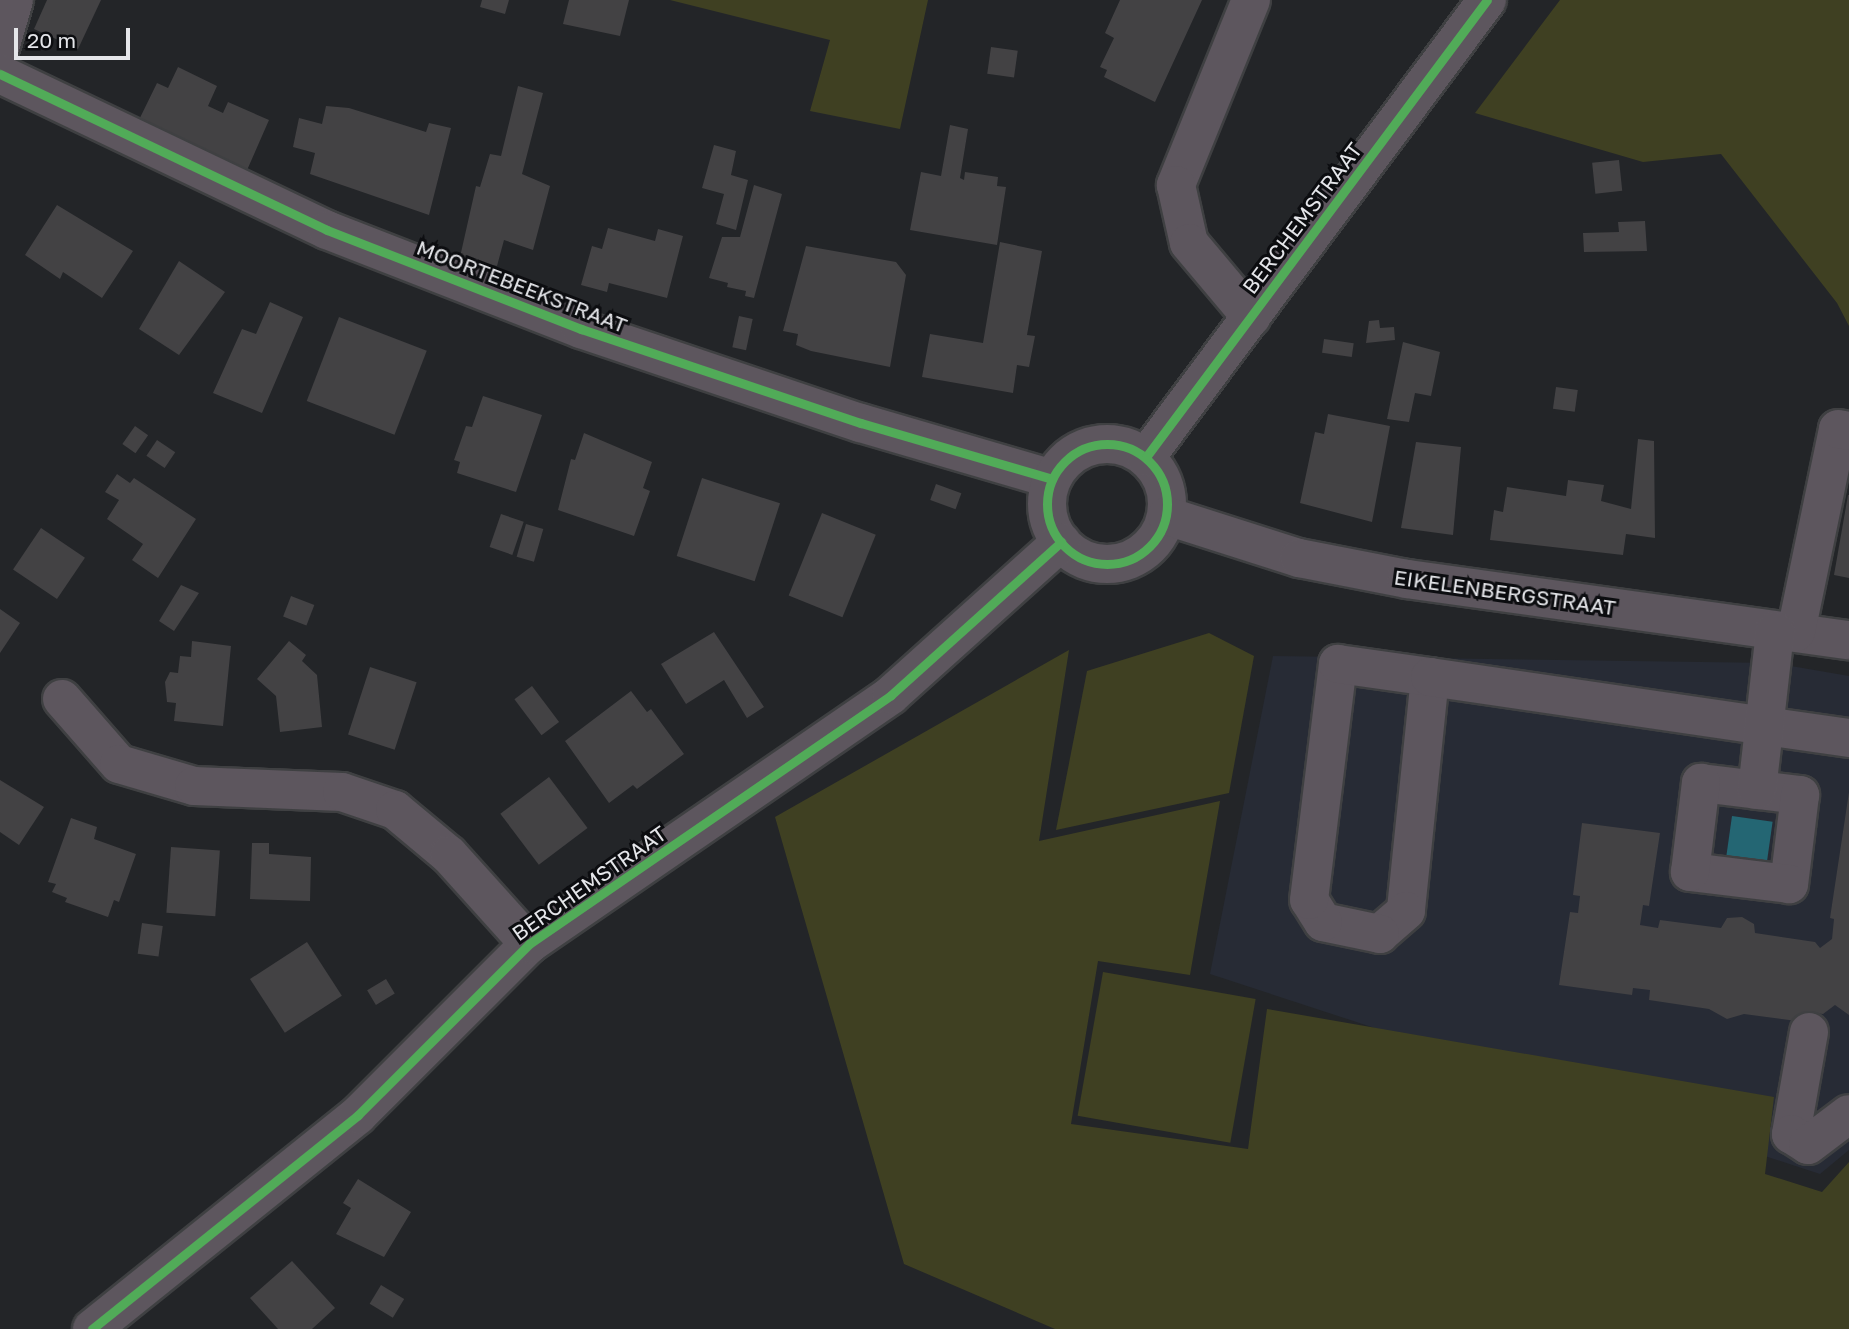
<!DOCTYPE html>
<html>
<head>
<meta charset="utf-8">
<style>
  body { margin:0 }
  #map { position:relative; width:1849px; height:1329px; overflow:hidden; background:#232528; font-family:"Golos Text",sans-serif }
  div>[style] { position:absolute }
  .built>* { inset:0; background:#272b35 }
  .green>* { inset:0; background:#3f4022; transform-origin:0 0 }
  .water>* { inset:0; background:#246673; transform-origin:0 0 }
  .building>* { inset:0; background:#434244; transform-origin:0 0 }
  .roads { filter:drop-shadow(2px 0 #3f4042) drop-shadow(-2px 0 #3f4042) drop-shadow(0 2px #3f4042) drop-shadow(0 -2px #3f4042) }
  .minor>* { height:38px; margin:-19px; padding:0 19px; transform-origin:19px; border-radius:19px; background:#5d565e }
  .minor>.ring { margin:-19px; padding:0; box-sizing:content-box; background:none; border:38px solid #5d565e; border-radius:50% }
  .cycleway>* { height:9px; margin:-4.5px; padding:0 4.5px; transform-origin:4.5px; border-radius:4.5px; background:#51ab58 }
  .cycleway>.ring { margin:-4.5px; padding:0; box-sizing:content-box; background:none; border:9px solid #51ab58; border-radius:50% }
  span { translate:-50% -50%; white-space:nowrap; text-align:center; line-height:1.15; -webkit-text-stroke:6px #0c0d10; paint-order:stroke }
  .street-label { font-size:21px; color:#e5e6ea }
  .scale { position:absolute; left:14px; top:28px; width:116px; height:32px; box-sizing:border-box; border:4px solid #e5e6ea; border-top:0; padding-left:9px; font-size:21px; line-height:24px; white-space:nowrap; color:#e5e6ea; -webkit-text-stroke:5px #0c0d10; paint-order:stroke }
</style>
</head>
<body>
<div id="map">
  <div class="built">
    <i style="clip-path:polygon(1273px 656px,1774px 663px,1849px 676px,1849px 1150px,1820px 1174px,1210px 974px)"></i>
  </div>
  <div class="green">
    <i style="clip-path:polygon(670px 0,928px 0,900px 129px,810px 111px,830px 40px)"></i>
    <i style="clip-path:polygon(1560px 0,1849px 0,1849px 326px,1837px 303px,1721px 154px,1643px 162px,1475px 113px)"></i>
    <i style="clip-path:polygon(1209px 633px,1254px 656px,1229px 793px,1056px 830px,1087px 671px)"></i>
    <i style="clip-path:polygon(1069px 650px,1039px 841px,1220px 801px,1190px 975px,1098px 961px,1071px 1124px,1248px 1149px,1267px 1009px,1774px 1097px,1765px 1174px,1822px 1192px,1849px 1162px,1849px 1329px,1055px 1329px,904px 1264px,775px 817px)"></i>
    <i style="left:1103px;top:972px;width:155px;height:146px;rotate:10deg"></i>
  </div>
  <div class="water">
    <i style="left:1732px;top:816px;width:41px;height:40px;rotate:8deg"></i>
  </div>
  <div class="building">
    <i style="clip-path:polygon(47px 0,101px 0,78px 49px,34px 29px)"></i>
    <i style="clip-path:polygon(482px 0,509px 0,505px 14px,480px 7px)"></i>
    <i style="clip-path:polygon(569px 0,629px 0,620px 36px,563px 24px)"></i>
    <i style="clip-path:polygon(1120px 0,1202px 0,1155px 102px,1104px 77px,1107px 70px,1100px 67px,1114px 38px,1105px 33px)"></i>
    <i style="left:991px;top:47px;width:27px;height:27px;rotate:8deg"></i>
    <i style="clip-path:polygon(178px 67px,217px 86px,208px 106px,223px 113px,228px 102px,269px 120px,244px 177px,135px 128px,157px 83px,168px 88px)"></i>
    <i style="clip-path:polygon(518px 86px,543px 93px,522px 174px,550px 186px,533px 250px,504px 240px,497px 266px,460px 257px,476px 186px,480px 187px,490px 154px,501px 156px)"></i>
    <i style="clip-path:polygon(326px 106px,349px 108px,426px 132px,429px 123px,451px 128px,429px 215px,310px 174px,315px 153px,293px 147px,299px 118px,322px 124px)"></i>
    <i style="clip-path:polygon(950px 125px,968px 129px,960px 178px,964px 180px,965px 172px,998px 177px,997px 186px,1006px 187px,997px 245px,910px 230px,921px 172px,941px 176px)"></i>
    <i style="clip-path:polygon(714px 145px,736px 151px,731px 175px,748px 180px,736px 230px,716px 224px,724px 194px,702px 188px)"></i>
    <i style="left:1619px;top:160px;width:31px;height:27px;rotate:84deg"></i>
    <i style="clip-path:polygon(754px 185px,782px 194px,754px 298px,745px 296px,746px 291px,727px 287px,728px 283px,709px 278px,722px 237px,740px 237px)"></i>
    <i style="clip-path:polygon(57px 205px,133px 251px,102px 298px,63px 272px,60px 279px,25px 255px)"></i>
    <i style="clip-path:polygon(1645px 221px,1647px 251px,1584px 252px,1583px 233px,1619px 232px,1618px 222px)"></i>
    <i style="clip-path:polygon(608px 228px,655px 241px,658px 229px,683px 236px,667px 298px,609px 283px,607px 292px,581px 285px,592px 246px,602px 249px)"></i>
    <i style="clip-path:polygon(1000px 242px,1042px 251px,1027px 335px,1035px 336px,1029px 367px,1017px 365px,1013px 393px,922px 377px,930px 334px,983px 343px)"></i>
    <i style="clip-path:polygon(806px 246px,896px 262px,906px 275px,890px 367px,811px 351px,796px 345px,798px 334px,783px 331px)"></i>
    <i style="clip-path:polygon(179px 261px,225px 292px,179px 355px,139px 329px)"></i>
    <i style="clip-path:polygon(270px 302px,303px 317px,262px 413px,213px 393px,242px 329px,256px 334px)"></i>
    <i style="left:739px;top:316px;width:14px;height:32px;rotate:12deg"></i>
    <i style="left:339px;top:317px;width:94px;height:90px;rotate:21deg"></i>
    <i style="clip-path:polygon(1379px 320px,1380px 328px,1394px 327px,1395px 340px,1366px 343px,1369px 321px)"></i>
    <i style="left:1324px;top:339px;width:30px;height:14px;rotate:8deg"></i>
    <i style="clip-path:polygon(1403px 342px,1440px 352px,1431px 396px,1415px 393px,1409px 422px,1387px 419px)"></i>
    <i style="left:1556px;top:387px;width:22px;height:22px;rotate:8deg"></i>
    <i style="clip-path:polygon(483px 396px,542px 415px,516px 492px,457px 473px,460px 462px,454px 460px,466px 426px,472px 427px)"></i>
    <i style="clip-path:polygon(1328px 414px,1390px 426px,1372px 522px,1300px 503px,1315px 432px,1324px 434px)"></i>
    <i style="left:135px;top:426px;width:16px;height:22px;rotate:35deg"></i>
    <i style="clip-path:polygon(584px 433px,652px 462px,643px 488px,650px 491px,634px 536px,558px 510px,571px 459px,575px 460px)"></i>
    <i style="clip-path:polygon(1638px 439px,1654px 441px,1655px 538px,1626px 534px,1623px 555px,1490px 540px,1494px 510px,1503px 512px,1507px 487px,1566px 496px,1568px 480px,1604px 485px,1601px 501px,1631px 509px)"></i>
    <i style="left:157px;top:440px;width:22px;height:19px;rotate:34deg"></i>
    <i style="clip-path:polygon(1416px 442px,1461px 447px,1453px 535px,1401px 528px)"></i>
    <i style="clip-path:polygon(117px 474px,130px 483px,134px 478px,196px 519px,158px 578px,132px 560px,143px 544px,107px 519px,119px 500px,105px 492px)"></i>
    <i style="left:702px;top:478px;width:82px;height:82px;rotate:18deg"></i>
    <i style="left:936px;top:484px;width:27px;height:17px;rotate:20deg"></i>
    <i style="clip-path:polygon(1848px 495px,1849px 495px,1849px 578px,1834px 575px)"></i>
    <i style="left:822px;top:513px;width:58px;height:89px;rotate:22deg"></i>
    <i style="left:501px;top:514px;width:24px;height:35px;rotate:19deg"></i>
    <i style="left:526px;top:524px;width:18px;height:34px;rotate:16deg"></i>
    <i style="left:41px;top:528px;width:53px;height:50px;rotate:34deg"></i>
    <i style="clip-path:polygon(181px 585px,199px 593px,174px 631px,159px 621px)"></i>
    <i style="left:291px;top:596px;width:25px;height:22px;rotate:21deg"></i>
    <i style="clip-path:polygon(0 609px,20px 623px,0 653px)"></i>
    <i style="clip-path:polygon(714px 632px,764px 707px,747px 718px,724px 680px,686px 704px,661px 664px)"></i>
    <i style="clip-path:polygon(192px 641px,231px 646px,223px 726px,174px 721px,176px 703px,167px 702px,165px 682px,170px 672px,178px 673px,180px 656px,191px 657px)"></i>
    <i style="clip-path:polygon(289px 641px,306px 655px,302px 661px,317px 675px,322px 727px,280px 732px,276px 696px,257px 679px)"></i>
    <i style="left:370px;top:667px;width:49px;height:71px;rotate:18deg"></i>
    <i style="left:532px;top:686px;width:45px;height:22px;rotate:53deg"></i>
    <i style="clip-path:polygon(631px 691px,647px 712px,651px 709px,684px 754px,637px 789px,633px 785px,609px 803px,565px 741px)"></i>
    <i style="left:549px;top:777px;width:64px;height:61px;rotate:53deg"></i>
    <i style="clip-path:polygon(0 780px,44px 807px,19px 845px,0 832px)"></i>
    <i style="clip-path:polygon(1849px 792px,1849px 1015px,1835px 1005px,1823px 1014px,1805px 1012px,1804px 1022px,1744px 1014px,1727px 1019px,1709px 1009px,1649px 1000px,1650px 990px,1633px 988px,1632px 995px,1559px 985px,1570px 912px,1578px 913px,1580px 896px,1573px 895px,1582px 823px,1660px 833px,1649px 906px,1643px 905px,1640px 925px,1658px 928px,1660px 920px,1721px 928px,1727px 918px,1742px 917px,1754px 924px,1755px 933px,1815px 942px,1820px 948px,1832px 939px,1834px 919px,1830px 918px)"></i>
    <i style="clip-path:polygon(71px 818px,97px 827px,94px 839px,136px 854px,119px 902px,114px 900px,108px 917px,65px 902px,67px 898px,52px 892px,56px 884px,48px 882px)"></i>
    <i style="clip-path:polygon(252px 843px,269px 843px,269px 854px,311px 857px,310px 901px,250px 899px)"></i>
    <i style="left:171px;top:847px;width:49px;height:66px;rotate:4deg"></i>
    <i style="left:142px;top:923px;width:21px;height:31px;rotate:8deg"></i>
    <i style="left:307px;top:942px;width:64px;height:68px;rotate:57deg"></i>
    <i style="left:386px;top:979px;width:17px;height:22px;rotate:59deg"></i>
    <i style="clip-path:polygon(358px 1179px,411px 1212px,384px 1257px,336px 1234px,351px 1208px,343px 1203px)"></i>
    <i style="clip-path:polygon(292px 1261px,335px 1308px,312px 1329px,278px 1329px,250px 1298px)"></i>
    <i style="left:381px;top:1285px;width:27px;height:22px;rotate:31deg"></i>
  </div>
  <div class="roads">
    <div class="minor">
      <i style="left:1251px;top:0;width:200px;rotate:112.1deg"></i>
      <i style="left:1176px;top:185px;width:59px;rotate:77.4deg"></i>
      <i style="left:1189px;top:243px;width:97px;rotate:50deg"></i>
      <i style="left:0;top:48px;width:50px;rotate:-73.7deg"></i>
      <i style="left:0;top:74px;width:362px;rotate:25.5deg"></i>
      <i style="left:327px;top:230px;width:273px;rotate:21.3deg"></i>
      <i style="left:581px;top:329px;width:295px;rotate:18.6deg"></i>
      <i style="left:861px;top:423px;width:199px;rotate:16.3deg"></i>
      <i class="ring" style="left:1047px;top:444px;width:82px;height:82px"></i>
      <i style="left:1146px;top:457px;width:570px;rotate:-53.27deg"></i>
      <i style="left:1167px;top:516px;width:139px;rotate:17.7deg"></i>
      <i style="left:1299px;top:558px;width:110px;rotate:11deg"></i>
      <i style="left:1407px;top:579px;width:446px;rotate:7.9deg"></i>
      <i style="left:1796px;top:632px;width:207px;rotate:-78.3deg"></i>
      <i style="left:1838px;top:429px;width:11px;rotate:10deg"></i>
      <i style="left:1430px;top:677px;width:235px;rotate:95.9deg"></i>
      <i style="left:1406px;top:911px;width:35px;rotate:139deg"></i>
      <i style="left:1380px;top:934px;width:58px;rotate:-168.1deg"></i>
      <i style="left:1323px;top:922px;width:26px;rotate:-122deg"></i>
      <i style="left:1309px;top:900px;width:238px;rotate:-83deg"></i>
      <i style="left:1338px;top:664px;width:93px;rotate:8deg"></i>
      <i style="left:1430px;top:677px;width:339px;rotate:8.3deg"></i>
      <i style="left:1765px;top:726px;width:85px;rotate:8.1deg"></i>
      <i style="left:62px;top:699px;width:86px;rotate:48.8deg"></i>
      <i style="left:119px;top:764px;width:78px;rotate:16.3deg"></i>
      <i style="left:194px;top:786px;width:148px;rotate:2.3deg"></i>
      <i style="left:342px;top:792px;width:56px;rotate:18.8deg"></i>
      <i style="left:395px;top:810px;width:70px;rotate:39.8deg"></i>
      <i style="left:449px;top:855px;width:120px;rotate:48deg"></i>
      <i style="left:1701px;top:783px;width:100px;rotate:6.9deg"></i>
      <i style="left:1800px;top:795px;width:90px;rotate:97deg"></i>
      <i style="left:1789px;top:884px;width:100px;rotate:-173.1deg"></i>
      <i style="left:1690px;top:872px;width:90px;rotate:-83deg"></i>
      <i style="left:1757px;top:790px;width:160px;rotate:-83.5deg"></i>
      <i style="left:1809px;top:1032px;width:104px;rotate:100deg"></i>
      <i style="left:1791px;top:1134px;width:20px;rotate:33deg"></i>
      <i style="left:1808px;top:1145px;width:51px;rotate:-37.1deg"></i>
      <i style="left:92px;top:1329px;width:341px;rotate:-38.8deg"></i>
      <i style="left:358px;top:1115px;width:242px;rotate:-45deg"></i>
      <i style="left:529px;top:944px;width:439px;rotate:-34.5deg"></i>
      <i style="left:891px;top:695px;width:229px;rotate:-42deg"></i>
    </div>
  </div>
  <div class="cycleway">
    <i style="left:0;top:74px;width:362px;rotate:25.5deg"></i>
    <i style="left:327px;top:230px;width:273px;rotate:21.3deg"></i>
    <i style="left:581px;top:329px;width:295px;rotate:18.6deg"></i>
    <i style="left:861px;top:423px;width:199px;rotate:16.3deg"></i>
    <i class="ring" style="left:1047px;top:444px;width:111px;height:111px"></i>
    <i style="left:1146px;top:457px;width:570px;rotate:-53.27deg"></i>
    <i style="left:92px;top:1329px;width:341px;rotate:-38.8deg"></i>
    <i style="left:358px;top:1115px;width:242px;rotate:-45deg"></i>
    <i style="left:529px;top:944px;width:439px;rotate:-34.5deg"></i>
    <i style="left:891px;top:695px;width:229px;rotate:-42deg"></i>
  </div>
  <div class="street-label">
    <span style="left:1302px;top:218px;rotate:-53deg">BERCHEMSTRAAT</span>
    <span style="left:522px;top:286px;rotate:21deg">MOORTEBEEKSTRAAT</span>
    <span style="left:1505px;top:592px;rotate:8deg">EIKELENBERGSTRAAT</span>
    <span style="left:589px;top:883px;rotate:-35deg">BERCHEMSTRAAT</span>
  </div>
  <div class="scale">20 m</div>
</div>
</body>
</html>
